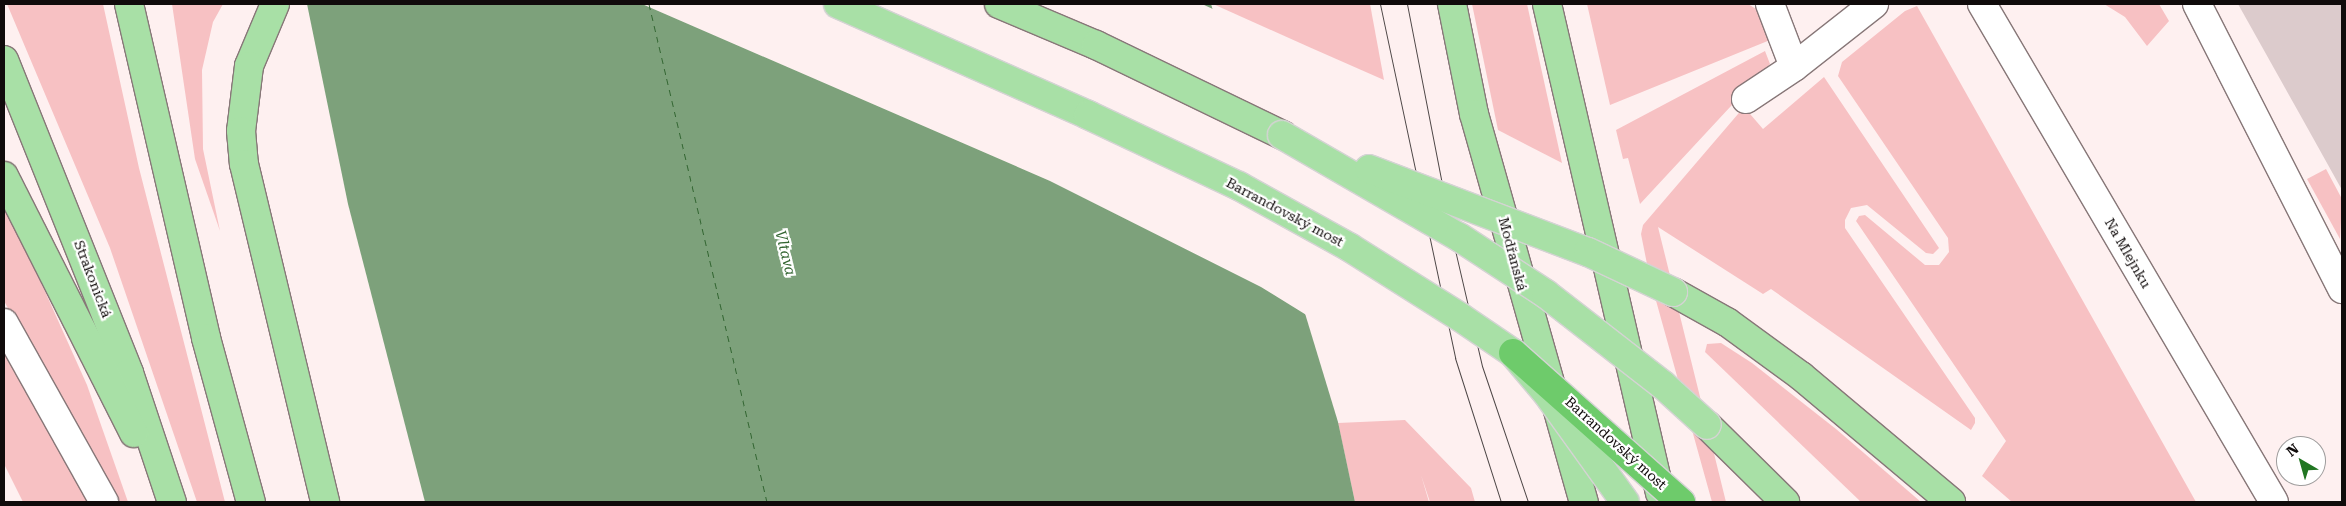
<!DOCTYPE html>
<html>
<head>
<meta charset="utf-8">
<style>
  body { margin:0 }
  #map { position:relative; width:2346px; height:506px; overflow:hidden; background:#fef0f0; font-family:"Roboto Serif",serif }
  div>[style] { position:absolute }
  .green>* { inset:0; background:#f7c1c3 }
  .water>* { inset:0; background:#7da17b }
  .pier>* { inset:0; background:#fef0f0 }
  .ferry>* { height:1px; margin-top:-0.5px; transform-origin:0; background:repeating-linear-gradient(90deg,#326531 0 6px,transparent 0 11px) }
  .building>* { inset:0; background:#dccbcc }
  .roads { filter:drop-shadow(1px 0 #877778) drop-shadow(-1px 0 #877778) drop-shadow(0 1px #877778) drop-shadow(0 -1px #877778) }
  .minor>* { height:28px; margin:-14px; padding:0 14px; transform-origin:14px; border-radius:14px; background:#fff }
  .major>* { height:28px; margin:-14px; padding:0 14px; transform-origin:14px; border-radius:14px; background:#a8e0a6 }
  .tram>* { height:1px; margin:-0.5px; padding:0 0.5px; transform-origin:0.5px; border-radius:0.5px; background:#4d4646 }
  .bridges { filter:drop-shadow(1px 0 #d4d3d3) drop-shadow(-1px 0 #d4d3d3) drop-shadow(0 1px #d4d3d3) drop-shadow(0 -1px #d4d3d3) }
  .major-bridge>* { height:28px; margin:-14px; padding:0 14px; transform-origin:14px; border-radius:14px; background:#a8e0a6 }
  .highway-bridge>* { height:28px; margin:-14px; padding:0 14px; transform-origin:14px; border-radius:14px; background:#6ecb6b }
  span { translate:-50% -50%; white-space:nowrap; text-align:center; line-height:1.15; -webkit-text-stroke:4.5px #fff; paint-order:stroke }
  .street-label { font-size:14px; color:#100b0b }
  .water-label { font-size:15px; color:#326531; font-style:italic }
  .frame { position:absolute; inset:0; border:5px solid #100b0b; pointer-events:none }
  .north { position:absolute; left:2276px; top:436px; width:50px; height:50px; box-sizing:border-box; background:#fff; border:1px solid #9f9d9d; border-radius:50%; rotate:322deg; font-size:14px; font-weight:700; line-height:20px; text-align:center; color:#100b0b }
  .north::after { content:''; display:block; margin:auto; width:18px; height:22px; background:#217622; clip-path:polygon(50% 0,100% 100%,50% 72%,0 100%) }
</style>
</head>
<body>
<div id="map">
  <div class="green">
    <i style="clip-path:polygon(7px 4px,103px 4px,139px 168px,225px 502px,197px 502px,110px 248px)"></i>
    <i style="clip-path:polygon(172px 4px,223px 4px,213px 22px,202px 70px,203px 149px,220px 231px,195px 159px)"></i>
    <i style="clip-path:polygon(1213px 4px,1370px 4px,1384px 80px,1309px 47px)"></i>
    <i style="clip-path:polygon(1472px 4px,1527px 4px,1562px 163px,1498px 130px)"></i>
    <i style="clip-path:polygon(1587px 4px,1748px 4px,1782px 25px,1797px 29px,1610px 105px)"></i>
    <i style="clip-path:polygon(2104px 4px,2159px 4px,2169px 21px,2147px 46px,2125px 17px)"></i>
    <i style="clip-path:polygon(1917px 6px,2196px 502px,2012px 502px,1982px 476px,2006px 441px,1856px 221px,1859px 216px,1865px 215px,1925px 265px,1939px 265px,1949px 252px,1948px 238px,1838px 76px,1842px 62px,1905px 11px)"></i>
    <i style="clip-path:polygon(1765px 51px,1770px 64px,1640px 204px,1628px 158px,1623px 159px,1616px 130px)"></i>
    <i style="clip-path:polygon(1824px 77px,1939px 248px,1933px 254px,1926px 253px,1867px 205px,1851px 208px,1845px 220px,1845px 228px,1975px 418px,1975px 423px,1971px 430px,1771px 289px,1763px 294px,1658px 227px,1726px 502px,1712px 502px,1650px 279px,1641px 234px,1643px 225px,1744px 107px,1763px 129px)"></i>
    <i style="clip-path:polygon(2326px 169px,2342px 199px,2340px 239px,2307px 179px)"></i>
    <i style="clip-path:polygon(4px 200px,87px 385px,128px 502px,115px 502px,4px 301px)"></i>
    <i style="clip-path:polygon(4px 338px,95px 502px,23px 502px,4px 464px)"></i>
    <i style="clip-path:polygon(1721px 343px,1752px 363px,1836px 429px,1921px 502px,1861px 502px,1705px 352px,1707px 344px)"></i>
    <i style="clip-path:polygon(1405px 420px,1471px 488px,1475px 502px,1430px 502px,1421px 475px,1429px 502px,1355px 502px,1338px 423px)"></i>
  </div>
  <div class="water">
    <i style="clip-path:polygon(307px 4px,1211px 4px,1338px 422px,1355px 502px,425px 502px,348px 204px)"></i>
  </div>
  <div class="pier">
    <i style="clip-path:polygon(642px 4px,1202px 4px,1215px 10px,1308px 316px,1261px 287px,1050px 181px)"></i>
  </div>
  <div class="ferry">
    <i style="left:649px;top:4px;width:512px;rotate:76.67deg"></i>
  </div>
  <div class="building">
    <i style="clip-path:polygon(2238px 4px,2341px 4px,2342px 190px,2303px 120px)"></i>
  </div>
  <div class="roads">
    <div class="minor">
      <i style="left:1770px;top:4px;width:67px;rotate:69.1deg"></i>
      <i style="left:1982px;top:4px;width:577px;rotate:59.61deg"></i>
      <i style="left:2197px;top:4px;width:320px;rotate:63deg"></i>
      <i style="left:1746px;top:99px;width:58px;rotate:-33.7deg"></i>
      <i style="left:1794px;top:67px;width:102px;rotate:-38.2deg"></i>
      <i style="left:4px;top:323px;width:205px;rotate:60.8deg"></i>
    </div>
    <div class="major">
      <i style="left:129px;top:4px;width:343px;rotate:77deg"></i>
      <i style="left:206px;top:338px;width:170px;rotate:74.7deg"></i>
      <i style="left:275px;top:4px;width:67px;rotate:112.8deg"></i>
      <i style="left:249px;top:66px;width:65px;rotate:97deg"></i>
      <i style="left:241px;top:131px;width:33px;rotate:85deg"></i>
      <i style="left:244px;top:164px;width:348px;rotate:76.5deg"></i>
      <i style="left:999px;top:4px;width:105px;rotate:22.9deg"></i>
      <i style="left:1096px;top:45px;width:207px;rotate:25.8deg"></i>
      <i style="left:1452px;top:4px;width:112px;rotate:78.7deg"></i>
      <i style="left:1474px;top:114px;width:403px;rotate:74.2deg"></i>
      <i style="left:1547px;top:4px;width:502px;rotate:76.99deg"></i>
      <i style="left:4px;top:60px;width:337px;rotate:68.2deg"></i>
      <i style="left:129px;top:373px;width:136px;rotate:71.6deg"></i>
      <i style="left:4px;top:176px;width:288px;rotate:63.2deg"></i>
      <i style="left:1673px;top:292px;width:62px;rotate:29.1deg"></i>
      <i style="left:1727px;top:322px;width:92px;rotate:36.1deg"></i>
      <i style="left:1801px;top:376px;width:196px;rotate:40deg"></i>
      <i style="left:1707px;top:425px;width:110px;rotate:44.6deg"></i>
    </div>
  </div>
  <div class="tram">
    <i style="left:1380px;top:4px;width:362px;rotate:78deg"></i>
    <i style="left:1455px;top:358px;width:151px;rotate:72.3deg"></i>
    <i style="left:1407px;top:4px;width:251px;rotate:79deg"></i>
    <i style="left:1455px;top:250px;width:119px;rotate:76.9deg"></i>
    <i style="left:1482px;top:366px;width:144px;rotate:71.3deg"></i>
  </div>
  <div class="bridges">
    <div class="major-bridge">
      <i style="left:838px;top:4px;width:274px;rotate:23.9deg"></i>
      <i style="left:1088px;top:115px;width:167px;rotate:25.2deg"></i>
      <i style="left:1239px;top:186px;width:126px;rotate:29deg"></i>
      <i style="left:1349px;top:247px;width:131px;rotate:32.2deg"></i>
      <i style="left:1460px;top:317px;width:64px;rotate:34.2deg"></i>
      <i style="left:1513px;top:353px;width:51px;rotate:49.8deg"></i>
      <i style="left:1546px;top:392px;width:135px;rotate:54.3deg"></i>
      <i style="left:1282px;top:135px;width:204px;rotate:30deg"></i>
      <i style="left:1459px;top:237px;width:104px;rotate:33.2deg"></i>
      <i style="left:1546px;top:294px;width:148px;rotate:37.9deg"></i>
      <i style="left:1663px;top:385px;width:59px;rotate:42.3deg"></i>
      <i style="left:1369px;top:169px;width:234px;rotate:20.8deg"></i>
      <i style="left:1588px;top:252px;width:94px;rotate:25.2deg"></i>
    </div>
    <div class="highway-bridge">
      <i style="left:1513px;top:353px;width:225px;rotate:41.6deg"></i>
    </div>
  </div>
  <div class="street-label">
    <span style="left:1285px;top:212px;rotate:28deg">Barrandovský most</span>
    <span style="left:2128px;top:253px;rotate:60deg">Na Mlejnku</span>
    <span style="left:1513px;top:254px;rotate:75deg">Modřanská</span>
    <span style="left:93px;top:279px;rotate:69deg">Strakonická</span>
    <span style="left:1616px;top:443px;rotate:42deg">Barrandovský most</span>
  </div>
  <div class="water-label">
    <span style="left:785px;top:253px;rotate:76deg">Vltava</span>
  </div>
  <div class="frame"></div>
  <div class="north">N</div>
</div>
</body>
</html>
